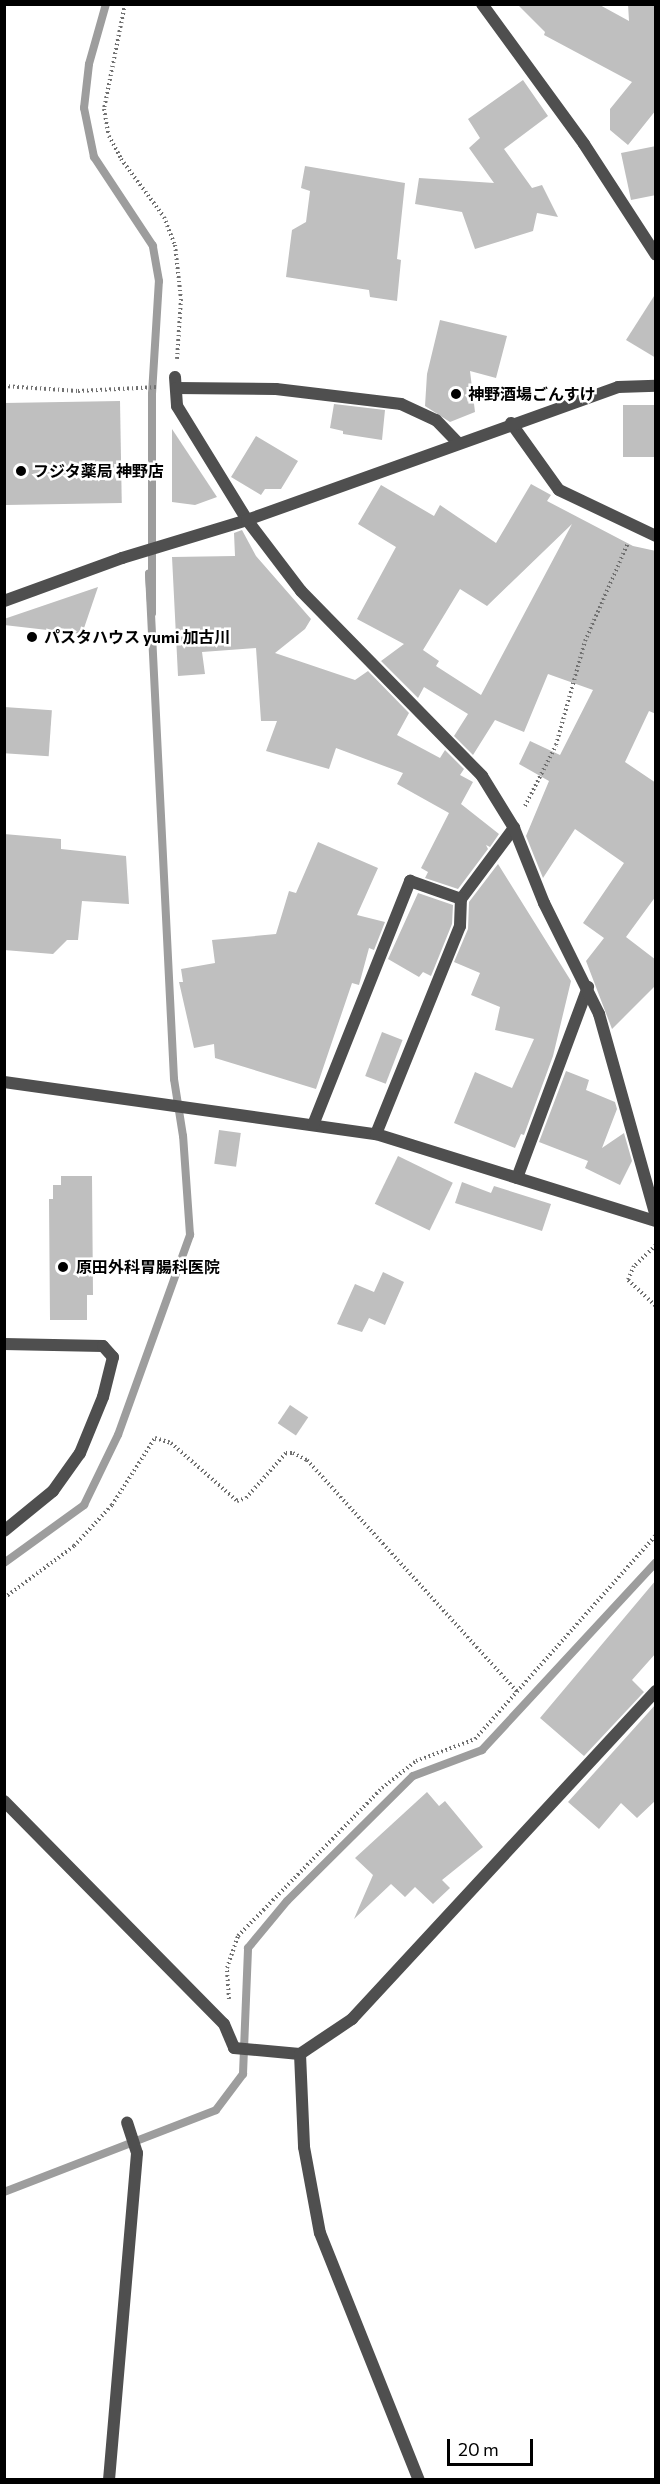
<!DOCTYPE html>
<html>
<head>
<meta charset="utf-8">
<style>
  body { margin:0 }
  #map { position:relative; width:660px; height:2484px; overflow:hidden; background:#fff; font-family:Commissioner,"Noto Sans JP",sans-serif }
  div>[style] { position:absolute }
  .stream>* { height:8px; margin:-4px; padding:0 4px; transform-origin:4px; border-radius:4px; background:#9d9d9d }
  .building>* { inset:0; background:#bfbfbf; transform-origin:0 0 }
  .path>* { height:4px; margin-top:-2px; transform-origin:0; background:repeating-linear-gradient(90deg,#717171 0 1.5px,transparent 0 4.5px) }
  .service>* { height:12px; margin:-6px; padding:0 6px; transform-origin:6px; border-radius:6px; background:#4f4f4f }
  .minor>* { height:12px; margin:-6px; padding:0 6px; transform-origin:6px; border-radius:6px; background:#4f4f4f }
  .dots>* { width:16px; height:16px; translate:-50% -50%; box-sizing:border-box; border:3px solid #fff; border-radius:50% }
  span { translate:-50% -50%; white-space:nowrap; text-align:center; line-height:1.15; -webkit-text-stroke:5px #fff; paint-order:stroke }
  .poi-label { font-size:16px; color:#000; font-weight:700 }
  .left { translate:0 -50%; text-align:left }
  .frame { position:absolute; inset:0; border:6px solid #000; pointer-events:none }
  .scale { position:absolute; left:447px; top:2439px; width:86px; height:27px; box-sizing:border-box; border:3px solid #000; border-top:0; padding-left:8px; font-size:18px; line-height:21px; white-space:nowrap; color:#000; -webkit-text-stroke:4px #fff; paint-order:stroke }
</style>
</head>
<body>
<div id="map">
  <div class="stream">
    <i style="left:4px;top:1563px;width:99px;rotate:-35.9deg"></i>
    <i style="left:84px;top:1505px;width:78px;rotate:-64.1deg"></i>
    <i style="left:118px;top:1435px;width:213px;rotate:-70.2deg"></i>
    <i style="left:190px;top:1235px;width:99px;rotate:-94deg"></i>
    <i style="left:183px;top:1136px;width:58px;rotate:-99deg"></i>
    <i style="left:174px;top:1079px;width:506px;rotate:-92.83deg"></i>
    <i style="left:149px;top:574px;width:39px;rotate:86deg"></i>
    <i style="left:152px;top:613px;width:219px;rotate:-90deg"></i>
    <i style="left:152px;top:394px;width:113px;rotate:-86.5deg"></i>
    <i style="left:159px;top:281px;width:36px;rotate:-100deg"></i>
    <i style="left:153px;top:246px;width:107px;rotate:-123.5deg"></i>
    <i style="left:94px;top:157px;width:50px;rotate:-101.5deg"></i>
    <i style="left:84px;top:108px;width:44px;rotate:-83.5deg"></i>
    <i style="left:89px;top:64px;width:62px;rotate:-74.2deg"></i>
    <i style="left:4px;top:2192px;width:227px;rotate:-21.1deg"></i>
    <i style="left:216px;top:2110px;width:45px;rotate:-53.1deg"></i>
    <i style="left:243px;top:2074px;width:126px;rotate:-87.7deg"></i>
    <i style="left:248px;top:1948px;width:61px;rotate:-50.3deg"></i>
    <i style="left:287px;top:1901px;width:177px;rotate:-44.8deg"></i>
    <i style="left:413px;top:1776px;width:74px;rotate:-20.6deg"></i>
    <i style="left:482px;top:1750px;width:256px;rotate:-47.2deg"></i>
  </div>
  <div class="building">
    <i style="clip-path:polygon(517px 4px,598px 4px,629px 21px,628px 4px,656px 4px,656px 110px,628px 145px,610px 130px,610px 109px,632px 82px,544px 35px,545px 32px)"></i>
    <i style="clip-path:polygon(523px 80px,548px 116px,504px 149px,532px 188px,542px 185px,558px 217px,537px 213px,533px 231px,475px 249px,462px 212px,415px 204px,419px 178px,494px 183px,469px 148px,480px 138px,468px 119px)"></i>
    <i style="clip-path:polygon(656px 146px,656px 195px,631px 200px,621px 153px)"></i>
    <i style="clip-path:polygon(305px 166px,405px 183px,397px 259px,401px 260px,397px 301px,370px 297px,369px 290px,286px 277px,292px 230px,306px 222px,310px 191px,301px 188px)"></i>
    <i style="clip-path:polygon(656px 293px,656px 358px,626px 340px)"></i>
    <i style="clip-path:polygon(440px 320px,507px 336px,496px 378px,470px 371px,475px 412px,450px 422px,425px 406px,427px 374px)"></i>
    <i style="left:120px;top:401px;width:102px;height:116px;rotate:89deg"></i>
    <i style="clip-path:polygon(334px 404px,385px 410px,382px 440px,343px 434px,343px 431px,330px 428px)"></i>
    <i style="left:656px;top:405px;width:52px;height:33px;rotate:90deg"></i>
    <i style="clip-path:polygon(172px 429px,217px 497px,195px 505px,172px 502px)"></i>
    <i style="clip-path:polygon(256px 436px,298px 461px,281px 489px,265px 489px,261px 495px,231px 477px)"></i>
    <i style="clip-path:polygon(evenodd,531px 484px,551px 495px,547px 501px,633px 546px,656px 551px,656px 714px,649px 711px,625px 762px,656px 783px,656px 896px,626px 937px,656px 960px,656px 985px,612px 1029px,586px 961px,604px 938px,583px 923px,624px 863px,575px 829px,543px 878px,526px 836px,549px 781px,519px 764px,530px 741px,560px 755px,593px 690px,548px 674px,524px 732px,495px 720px,473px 755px,454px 736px,468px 714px,424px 687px,418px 698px,381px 661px,404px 644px,357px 619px,396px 547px,358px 524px,381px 485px,434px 516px,440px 505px,496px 543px,531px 484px,572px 524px,481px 695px,436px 666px,439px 661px,423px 650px,460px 589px,487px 606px,572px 524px)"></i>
    <i style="clip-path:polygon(242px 530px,256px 556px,311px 619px,305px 629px,275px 653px,355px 680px,368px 671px,409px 713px,397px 735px,440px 758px,445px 750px,464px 769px,460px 775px,473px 782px,461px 804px,499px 834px,490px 847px,486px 845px,488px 849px,458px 889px,425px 878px,428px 872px,421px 868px,449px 813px,397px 784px,403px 773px,336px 748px,329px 769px,266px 751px,277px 721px,261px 721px,256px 648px,202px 652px,205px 674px,178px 676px,172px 557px,235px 556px,234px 533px)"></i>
    <i style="clip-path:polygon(98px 587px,82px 634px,4px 625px,4px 619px)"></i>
    <i style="left:4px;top:707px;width:48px;height:46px;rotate:4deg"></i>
    <i style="clip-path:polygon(4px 834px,61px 839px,61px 849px,126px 856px,129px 904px,82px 901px,78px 940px,67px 940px,53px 954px,4px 950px)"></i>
    <i style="clip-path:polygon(318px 842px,378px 868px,357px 915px,385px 922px,374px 950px,369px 948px,359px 985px,352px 983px,316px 1089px,215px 1058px,214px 1044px,194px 1048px,179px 982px,183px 982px,181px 969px,215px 963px,212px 940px,276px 934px,289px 891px,296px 893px)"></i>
    <i style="clip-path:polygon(498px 864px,571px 981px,553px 1056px,524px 1135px,521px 1134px,515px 1148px,454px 1123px,475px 1072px,512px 1088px,534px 1039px,495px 1030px,500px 1007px,471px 995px,480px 973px,454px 962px,468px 929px,469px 902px)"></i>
    <i style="clip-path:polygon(418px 893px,453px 905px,452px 924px,431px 976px,423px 972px,419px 977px,388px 959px)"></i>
    <i style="left:382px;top:1032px;width:22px;height:47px;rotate:21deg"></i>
    <i style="clip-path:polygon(566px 1071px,589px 1080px,586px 1090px,615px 1102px,617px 1109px,602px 1148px,624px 1133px,632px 1161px,620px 1185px,585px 1168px,588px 1161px,539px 1142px)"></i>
    <i style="left:219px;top:1130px;width:22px;height:34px;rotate:8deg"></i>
    <i style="left:398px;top:1156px;width:61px;height:53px;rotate:26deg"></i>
    <i style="clip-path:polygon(61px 1176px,92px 1176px,93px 1295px,87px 1295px,87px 1320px,50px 1320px,49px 1199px,53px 1199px,53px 1185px,61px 1185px)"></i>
    <i style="clip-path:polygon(462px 1182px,491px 1193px,494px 1186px,551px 1204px,542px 1231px,455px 1203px)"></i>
    <i style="clip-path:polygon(383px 1272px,404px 1282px,385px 1325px,369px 1318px,362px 1332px,337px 1324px,355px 1284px,374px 1292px)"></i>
    <i style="left:290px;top:1405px;width:22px;height:22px;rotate:34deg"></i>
    <i style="clip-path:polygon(656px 1580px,656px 1653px,632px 1680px,644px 1692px,584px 1756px,540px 1718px)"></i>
    <i style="clip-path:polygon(656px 1704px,656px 1800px,637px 1818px,621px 1803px,599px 1829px,568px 1802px)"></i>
    <i style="clip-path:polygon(427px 1792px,439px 1806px,445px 1801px,483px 1847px,442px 1880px,450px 1888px,433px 1904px,415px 1887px,405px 1897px,391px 1884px,354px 1919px,373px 1875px,355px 1858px)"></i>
  </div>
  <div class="path">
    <i style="left:125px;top:4px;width:107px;rotate:101.3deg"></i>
    <i style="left:104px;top:109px;width:27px;rotate:80deg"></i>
    <i style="left:109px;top:136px;width:26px;rotate:62deg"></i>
    <i style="left:121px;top:159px;width:72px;rotate:53.4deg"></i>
    <i style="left:164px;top:217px;width:30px;rotate:69deg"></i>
    <i style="left:175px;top:245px;width:54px;rotate:83.7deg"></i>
    <i style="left:181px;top:299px;width:60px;rotate:93.8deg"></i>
    <i style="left:4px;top:386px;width:74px;rotate:3.9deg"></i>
    <i style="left:78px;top:391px;width:80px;rotate:-2.9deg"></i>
    <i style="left:525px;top:806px;width:68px;rotate:-63.1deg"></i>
    <i style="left:556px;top:745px;width:108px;rotate:-74.4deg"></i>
    <i style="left:585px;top:641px;width:107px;rotate:-66.3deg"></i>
    <i style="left:656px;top:1245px;width:30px;rotate:136deg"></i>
    <i style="left:634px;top:1266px;width:15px;rotate:113deg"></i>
    <i style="left:628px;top:1280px;width:38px;rotate:43deg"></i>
    <i style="left:4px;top:1598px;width:87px;rotate:-36.6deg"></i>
    <i style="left:74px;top:1546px;width:56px;rotate:-47.2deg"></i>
    <i style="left:112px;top:1505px;width:80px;rotate:-57.3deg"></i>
    <i style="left:155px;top:1438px;width:17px;rotate:17deg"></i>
    <i style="left:171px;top:1443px;width:88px;rotate:41.3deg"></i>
    <i style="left:237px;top:1501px;width:9px;rotate:-18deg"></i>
    <i style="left:246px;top:1498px;width:60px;rotate:-48.4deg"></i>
    <i style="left:286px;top:1453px;width:7px"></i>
    <i style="left:293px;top:1453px;width:16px;rotate:27deg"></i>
    <i style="left:307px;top:1460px;width:313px;rotate:47.8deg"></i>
    <i style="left:229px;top:1999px;width:31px;rotate:-94deg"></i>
    <i style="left:227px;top:1968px;width:34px;rotate:-71deg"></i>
    <i style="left:238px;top:1936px;width:206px;rotate:-45.8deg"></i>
    <i style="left:382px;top:1788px;width:43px;rotate:-38.5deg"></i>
    <i style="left:416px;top:1761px;width:63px;rotate:-20.4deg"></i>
    <i style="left:475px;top:1739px;width:273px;rotate:-48.4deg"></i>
  </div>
  <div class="service">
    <i style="left:376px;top:1134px;width:224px;rotate:-68deg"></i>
    <i style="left:460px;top:926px;width:27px;rotate:-88deg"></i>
    <i style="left:461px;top:899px;width:89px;rotate:-53.3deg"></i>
    <i style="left:517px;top:1178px;width:204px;rotate:-69.6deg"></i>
  </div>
  <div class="minor">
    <i style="left:482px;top:4px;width:173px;rotate:53.9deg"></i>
    <i style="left:584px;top:144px;width:132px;rotate:57deg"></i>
    <i style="left:175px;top:377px;width:29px;rotate:86deg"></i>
    <i style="left:177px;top:406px;width:134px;rotate:58.4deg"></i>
    <i style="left:247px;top:520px;width:89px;rotate:52.7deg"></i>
    <i style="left:301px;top:591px;width:259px;rotate:45.6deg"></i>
    <i style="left:482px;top:776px;width:61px;rotate:58.4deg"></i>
    <i style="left:514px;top:828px;width:81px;rotate:68.2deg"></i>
    <i style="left:544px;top:903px;width:124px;rotate:63.6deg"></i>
    <i style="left:599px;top:1014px;width:211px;rotate:74.3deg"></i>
    <i style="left:176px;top:388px;width:100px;rotate:0.6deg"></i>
    <i style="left:276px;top:389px;width:126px;rotate:6.8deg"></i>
    <i style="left:401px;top:404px;width:38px;rotate:25deg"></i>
    <i style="left:436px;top:420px;width:30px;rotate:46deg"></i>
    <i style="left:511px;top:423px;width:82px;rotate:54.4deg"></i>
    <i style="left:559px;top:490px;width:107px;rotate:25.4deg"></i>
    <i style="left:4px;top:601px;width:126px;rotate:-20deg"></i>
    <i style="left:122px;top:558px;width:131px;rotate:-16.9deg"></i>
    <i style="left:247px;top:520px;width:394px;rotate:-19.7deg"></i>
    <i style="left:618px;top:387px;width:38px;rotate:-2deg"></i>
    <i style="left:4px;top:1082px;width:376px;rotate:8deg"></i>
    <i style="left:376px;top:1134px;width:293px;rotate:17.3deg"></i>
    <i style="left:313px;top:1125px;width:263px;rotate:-68.3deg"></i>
    <i style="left:410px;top:881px;width:54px;rotate:19.4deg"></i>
    <i style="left:4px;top:1344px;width:99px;rotate:1.2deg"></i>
    <i style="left:103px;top:1346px;width:15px;rotate:48deg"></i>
    <i style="left:113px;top:1357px;width:41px;rotate:104deg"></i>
    <i style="left:103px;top:1397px;width:61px;rotate:112.3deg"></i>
    <i style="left:80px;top:1453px;width:47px;rotate:125.4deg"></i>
    <i style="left:53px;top:1491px;width:63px;rotate:140.8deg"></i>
    <i style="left:4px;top:1801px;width:313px;rotate:45.4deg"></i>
    <i style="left:224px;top:2024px;width:26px;rotate:67deg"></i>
    <i style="left:234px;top:2048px;width:66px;rotate:5.2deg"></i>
    <i style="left:300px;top:2054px;width:63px;rotate:-33.9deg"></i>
    <i style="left:352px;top:2019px;width:447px;rotate:-47.2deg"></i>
    <i style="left:300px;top:2054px;width:93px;rotate:87.5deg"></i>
    <i style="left:304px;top:2147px;width:87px;rotate:79.5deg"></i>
    <i style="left:320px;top:2233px;width:266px;rotate:68.2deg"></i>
    <i style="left:109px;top:2480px;width:328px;rotate:-85.1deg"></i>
    <i style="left:137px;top:2153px;width:32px;rotate:-108deg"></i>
  </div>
  <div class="dots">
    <i style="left:456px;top:394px;background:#000"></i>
    <i style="left:21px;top:471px;background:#000"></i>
    <i style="left:32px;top:637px;background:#000"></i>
    <i style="left:63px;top:1267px;background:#000"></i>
  </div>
  <div class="poi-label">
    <span class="left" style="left:468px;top:394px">神野酒場ごんすけ</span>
    <span class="left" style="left:33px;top:471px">フジタ薬局 神野店</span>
    <span class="left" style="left:44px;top:637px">パスタハウス yumi 加古川</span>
    <span class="left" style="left:76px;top:1267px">原田外科胃腸科医院</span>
  </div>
  <div class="frame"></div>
  <div class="scale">20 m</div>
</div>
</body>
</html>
